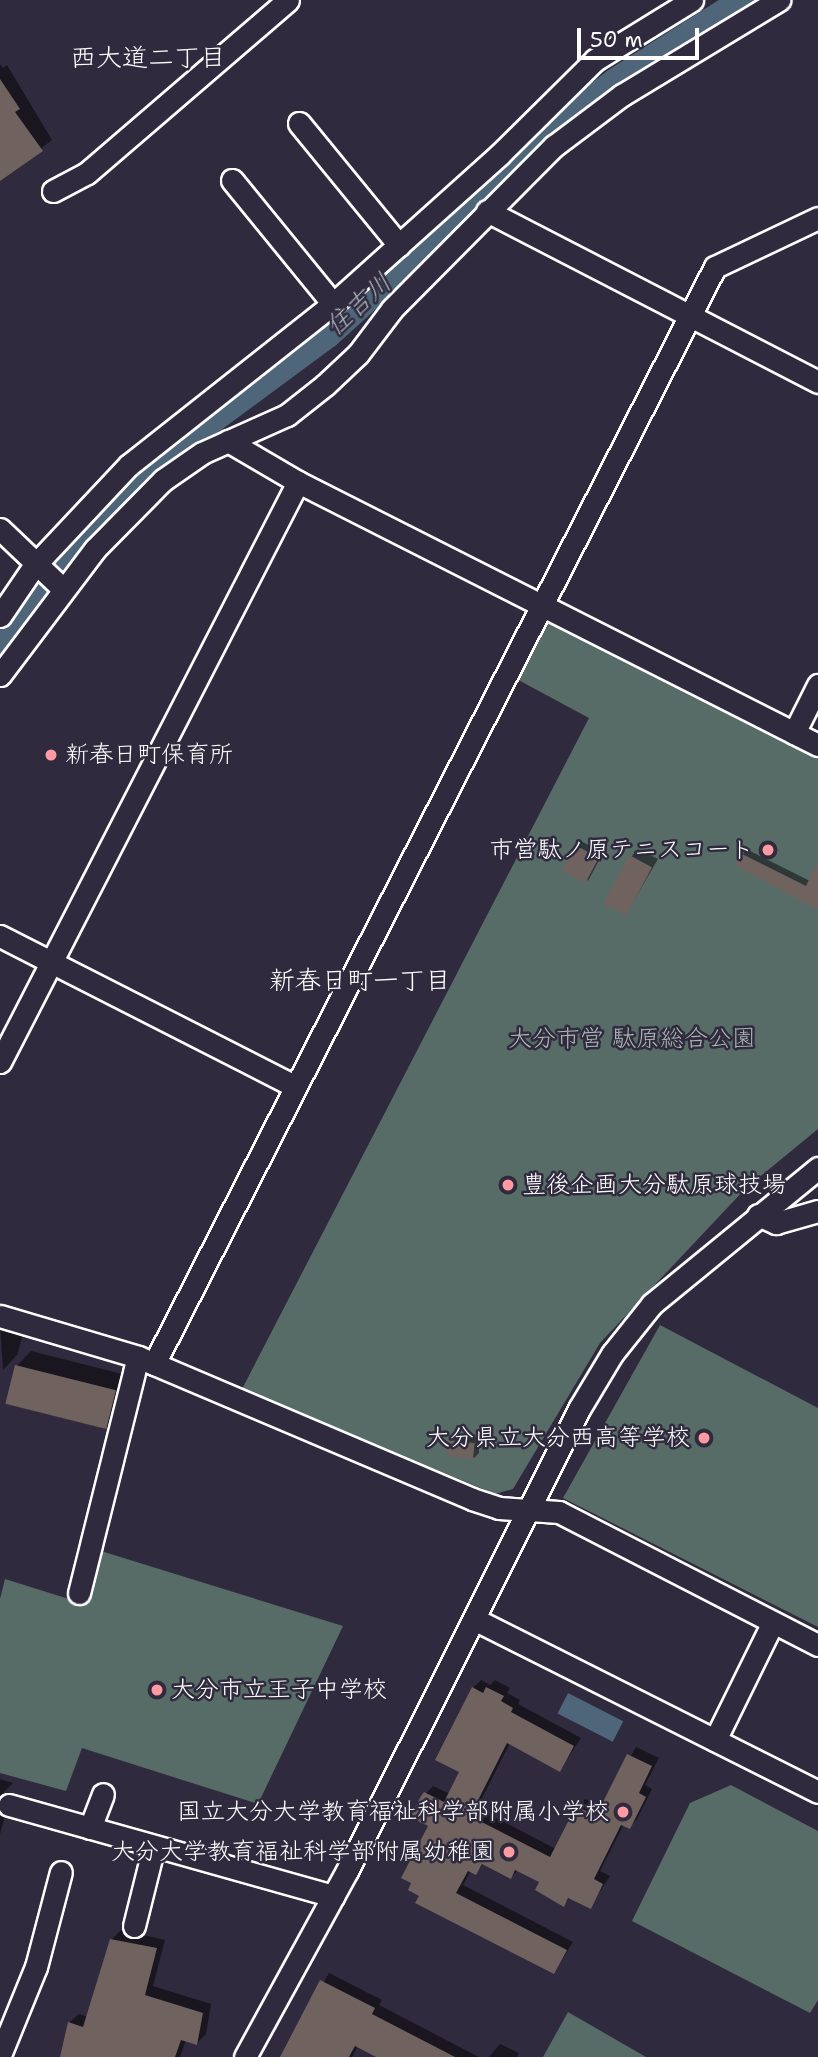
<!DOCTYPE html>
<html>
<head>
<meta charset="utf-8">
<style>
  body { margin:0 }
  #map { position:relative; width:818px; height:2057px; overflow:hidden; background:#2f2a3d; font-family:"Shantell Sans","Klee One",sans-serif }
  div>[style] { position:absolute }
  .green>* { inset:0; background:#576c67 }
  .water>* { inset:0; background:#4f667a; transform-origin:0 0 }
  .shadow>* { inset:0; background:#0007 }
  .river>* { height:30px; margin:-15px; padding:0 15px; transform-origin:15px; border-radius:15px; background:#4f667a }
  .building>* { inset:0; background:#70635f; transform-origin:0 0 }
  .roads { filter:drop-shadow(2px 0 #fff) drop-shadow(-2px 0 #fff) drop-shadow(0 2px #fff) drop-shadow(0 -2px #fff) }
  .minor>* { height:21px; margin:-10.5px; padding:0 10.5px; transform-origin:10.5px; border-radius:10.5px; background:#2f2a3d }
  .dots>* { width:19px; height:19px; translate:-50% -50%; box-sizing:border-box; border:4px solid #2f2a3d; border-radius:50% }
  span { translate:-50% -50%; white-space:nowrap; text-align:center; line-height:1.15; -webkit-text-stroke:5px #2f2a3d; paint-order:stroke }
  .poi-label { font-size:24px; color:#fff }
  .left { translate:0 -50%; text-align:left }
  .right { translate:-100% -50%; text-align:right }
  .park-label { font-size:24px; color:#abb6b3 }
  .neighbourhood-label { font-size:26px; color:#fff }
  .water-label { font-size:26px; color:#b0bac3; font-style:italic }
  .scale { position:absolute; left:577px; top:28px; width:122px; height:32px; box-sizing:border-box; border:4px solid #fff; border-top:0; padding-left:9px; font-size:21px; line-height:24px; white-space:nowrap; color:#fff; -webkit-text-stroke:5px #2f2a3d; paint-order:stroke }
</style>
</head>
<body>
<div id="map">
  <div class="green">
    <i style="clip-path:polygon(545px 608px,818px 749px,818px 1129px,746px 1188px,600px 1343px,513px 1489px,495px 1494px,242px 1389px,589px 718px,509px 675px)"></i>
    <i style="clip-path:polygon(660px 1325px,818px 1408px,818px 1627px,563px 1498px)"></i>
    <i style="clip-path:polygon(101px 1551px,343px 1626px,258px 1804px,82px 1748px,66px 1791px,0 1773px,0 1599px,5px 1579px,85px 1604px)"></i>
    <i style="clip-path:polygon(731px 1785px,818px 1831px,818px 2000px,810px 2013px,632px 1921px,690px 1803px)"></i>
    <i style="clip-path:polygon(568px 2012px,646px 2057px,543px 2057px)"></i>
  </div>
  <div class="water">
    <i style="left:568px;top:1693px;width:62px;height:23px;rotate:27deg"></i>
  </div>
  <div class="shadow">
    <i style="clip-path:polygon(0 64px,3px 68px,7px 65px,52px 140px,0 179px)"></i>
    <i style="clip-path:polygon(581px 841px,603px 853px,588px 881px,576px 846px)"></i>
    <i style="clip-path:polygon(638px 849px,658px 859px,626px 914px,631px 857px)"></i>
    <i style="clip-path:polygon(746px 849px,810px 881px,818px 876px,818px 905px,737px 864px)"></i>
    <i style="clip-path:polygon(0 1323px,24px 1331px,17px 1355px,3px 1370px)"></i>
    <i style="clip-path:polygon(31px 1351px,130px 1376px,120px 1415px,105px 1429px,17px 1366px)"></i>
    <i style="clip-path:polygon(456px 1436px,479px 1438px,479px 1453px,474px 1458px,451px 1441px)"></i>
    <i style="clip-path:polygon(481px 1680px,490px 1685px,495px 1680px,510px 1688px,507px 1693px,520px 1700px,518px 1704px,581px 1738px,560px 1770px,510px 1743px,477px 1808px,556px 1849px,585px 1799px,602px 1807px,636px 1747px,659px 1758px,645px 1785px,652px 1789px,637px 1819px,629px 1827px,624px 1824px,600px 1871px,610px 1876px,590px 1907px,571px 1897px,563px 1905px,541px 1882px,518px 1870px,511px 1877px,484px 1863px,476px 1873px,471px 1870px,463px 1885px,573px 1942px,554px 1972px,421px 1895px,430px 1825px,423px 1797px,433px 1786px,450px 1794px,461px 1771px,473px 1688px)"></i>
    <i style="clip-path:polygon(0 1779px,13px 1783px,4px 1792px,8px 1806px,0 1834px)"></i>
    <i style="clip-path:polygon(121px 1930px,165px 1940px,153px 1986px,211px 2004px,206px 2034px,197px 2043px,186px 2040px,180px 2057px,62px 2057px,69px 2023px,79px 2014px,88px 2017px,111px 1940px)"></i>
    <i style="clip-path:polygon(329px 1973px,382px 2000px,379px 2005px,479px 2057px,380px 2057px,358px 2046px,352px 2057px,282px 2057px)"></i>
    <i style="clip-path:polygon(500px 2044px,519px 2053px,517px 2057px,489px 2057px)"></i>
  </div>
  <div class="river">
    <i style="left:0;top:643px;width:164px;rotate:-51.7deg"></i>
    <i style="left:102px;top:514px;width:99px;rotate:-43.4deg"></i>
    <i style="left:174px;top:446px;width:190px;rotate:-36.4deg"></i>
    <i style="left:327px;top:333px;width:280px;rotate:-42.1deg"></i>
    <i style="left:535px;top:145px;width:102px;rotate:-37.4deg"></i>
    <i style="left:616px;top:83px;width:155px;rotate:-32.4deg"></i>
  </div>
  <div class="building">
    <i style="clip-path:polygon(0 79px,20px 109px,15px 112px,43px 151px,0 181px)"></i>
    <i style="left:575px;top:845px;width:27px;height:29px;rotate:28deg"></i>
    <i style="clip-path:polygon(740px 853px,806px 886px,818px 860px,818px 910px,735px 865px)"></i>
    <i style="left:629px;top:855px;width:26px;height:55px;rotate:28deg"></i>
    <i style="left:15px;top:1365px;width:104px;height:40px;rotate:14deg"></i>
    <i style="left:449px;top:1440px;width:26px;height:16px;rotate:7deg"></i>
    <i style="clip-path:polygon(472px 1687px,483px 1693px,486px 1687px,504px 1696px,501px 1701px,513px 1708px,511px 1712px,574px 1746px,560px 1772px,507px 1743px,470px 1816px,550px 1857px,576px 1806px,596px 1816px,627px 1754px,652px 1766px,639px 1793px,646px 1797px,630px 1829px,621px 1825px,594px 1879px,603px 1884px,591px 1909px,568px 1898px,564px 1907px,535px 1890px,539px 1882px,515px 1870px,511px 1879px,482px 1864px,476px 1875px,468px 1871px,456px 1893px,567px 1950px,554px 1974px,415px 1903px,419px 1896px,408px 1890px,411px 1883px,401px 1878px,428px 1826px,410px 1817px,421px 1796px,424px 1792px,444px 1802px,459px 1772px,435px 1760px)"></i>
    <i style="clip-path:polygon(110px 1939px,157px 1948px,145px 1995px,203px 2013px,197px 2045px,181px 2040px,175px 2057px,60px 2057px,68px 2022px,83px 2027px)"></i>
    <i style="clip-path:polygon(320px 1980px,375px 2008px,372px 2014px,455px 2057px,376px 2057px,355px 2046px,349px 2057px,280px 2057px)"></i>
  </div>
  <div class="roads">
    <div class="minor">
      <i style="left:299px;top:123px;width:158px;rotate:50.7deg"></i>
      <i style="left:232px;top:180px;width:160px;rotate:50.8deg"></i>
      <i style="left:53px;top:191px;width:38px;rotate:-28deg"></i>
      <i style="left:87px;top:173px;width:265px;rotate:-40.7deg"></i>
      <i style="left:487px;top:211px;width:373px;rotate:27.3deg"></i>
      <i style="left:228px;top:441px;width:81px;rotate:30.4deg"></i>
      <i style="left:298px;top:482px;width:583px;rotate:26.83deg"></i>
      <i style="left:0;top:529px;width:87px;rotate:43.6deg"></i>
      <i style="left:0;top:616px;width:60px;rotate:-55.8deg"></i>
      <i style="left:34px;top:566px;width:139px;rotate:-46.8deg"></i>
      <i style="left:129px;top:465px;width:260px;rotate:-38.3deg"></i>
      <i style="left:333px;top:304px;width:224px;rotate:-41.9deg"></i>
      <i style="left:500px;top:154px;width:134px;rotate:-44.7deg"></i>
      <i style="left:595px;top:60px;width:114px;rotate:-31.7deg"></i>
      <i style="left:0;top:675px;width:158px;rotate:-53deg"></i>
      <i style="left:95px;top:549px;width:97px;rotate:-45.4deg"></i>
      <i style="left:163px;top:480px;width:47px;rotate:-34.7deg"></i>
      <i style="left:202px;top:453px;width:93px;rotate:-24.1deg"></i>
      <i style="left:287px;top:415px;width:48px;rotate:-38.3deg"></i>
      <i style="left:325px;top:385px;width:45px;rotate:-43.2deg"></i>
      <i style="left:358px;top:354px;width:56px;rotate:-52.9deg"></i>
      <i style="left:392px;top:309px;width:230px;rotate:-45.2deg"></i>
      <i style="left:554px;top:146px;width:85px;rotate:-36.9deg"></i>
      <i style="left:622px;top:95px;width:184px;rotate:-31.2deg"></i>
      <i style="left:794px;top:733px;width:54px;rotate:-63.4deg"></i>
      <i style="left:0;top:936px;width:330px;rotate:27deg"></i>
      <i style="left:0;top:1062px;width:652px;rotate:-62.81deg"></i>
      <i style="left:758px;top:1215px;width:20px;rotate:24deg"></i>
      <i style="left:776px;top:1223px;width:44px;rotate:-15.9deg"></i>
      <i style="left:0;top:1316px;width:144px;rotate:16.5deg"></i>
      <i style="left:138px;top:1357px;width:363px;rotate:23deg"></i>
      <i style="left:472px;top:1499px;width:28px;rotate:18deg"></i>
      <i style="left:499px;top:1508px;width:60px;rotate:3.8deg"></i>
      <i style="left:559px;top:1512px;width:291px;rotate:27.2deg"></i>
      <i style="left:154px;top:1364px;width:1232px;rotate:-62.92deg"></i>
      <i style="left:715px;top:267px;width:114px;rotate:-25.4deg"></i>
      <i style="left:79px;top:1593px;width:243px;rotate:-76deg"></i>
      <i style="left:474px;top:1619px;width:385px;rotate:26.7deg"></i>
      <i style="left:715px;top:1740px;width:131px;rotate:-63.8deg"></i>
      <i style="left:9px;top:1805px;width:337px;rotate:15.7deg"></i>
      <i style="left:90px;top:1828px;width:36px;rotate:-69deg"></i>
      <i style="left:134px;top:1926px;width:82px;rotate:-76deg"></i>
      <i style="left:0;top:2055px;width:95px;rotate:-67.8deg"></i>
      <i style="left:36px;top:1967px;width:98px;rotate:-75.3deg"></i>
      <i style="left:245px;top:2057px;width:212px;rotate:-61.3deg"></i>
      <i style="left:347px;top:1871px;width:517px;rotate:-63.34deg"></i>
      <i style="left:579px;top:1409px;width:64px;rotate:-59deg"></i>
      <i style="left:612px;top:1354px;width:64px;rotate:-51.3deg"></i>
      <i style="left:652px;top:1304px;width:215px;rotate:-39.3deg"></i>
    </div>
  </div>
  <div class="dots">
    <i style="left:51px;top:755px;background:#ff9aa2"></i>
    <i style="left:768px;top:850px;background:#ff9aa2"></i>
    <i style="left:508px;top:1185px;background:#ff9aa2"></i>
    <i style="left:704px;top:1438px;background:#ff9aa2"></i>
    <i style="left:157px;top:1690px;background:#ff9aa2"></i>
    <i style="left:623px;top:1812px;background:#ff9aa2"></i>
    <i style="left:509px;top:1852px;background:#ff9aa2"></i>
  </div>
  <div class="poi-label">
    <span class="left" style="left:65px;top:755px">新春日町保育所</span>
    <span class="right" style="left:754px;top:850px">市営駄ノ原テニスコート</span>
    <span class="left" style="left:522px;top:1185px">豊後企画大分駄原球技場</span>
    <span class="right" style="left:690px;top:1438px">大分県立大分西高等学校</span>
    <span class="left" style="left:171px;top:1690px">大分市立王子中学校</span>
    <span class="right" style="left:609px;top:1812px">国立大分大学教育福祉科学部附属小学校</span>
    <span class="right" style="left:495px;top:1852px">大分大学教育福祉科学部附属幼稚園</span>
  </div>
  <div class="park-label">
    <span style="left:632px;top:1039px">大分市営 駄原総合公園</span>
  </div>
  <div class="neighbourhood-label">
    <span style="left:148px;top:57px">西大道二丁目</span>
    <span style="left:360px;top:980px">新春日町一丁目</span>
  </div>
  <div class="water-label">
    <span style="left:358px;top:304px;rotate:-42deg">住吉川</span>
  </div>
  <div class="scale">50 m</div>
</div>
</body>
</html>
